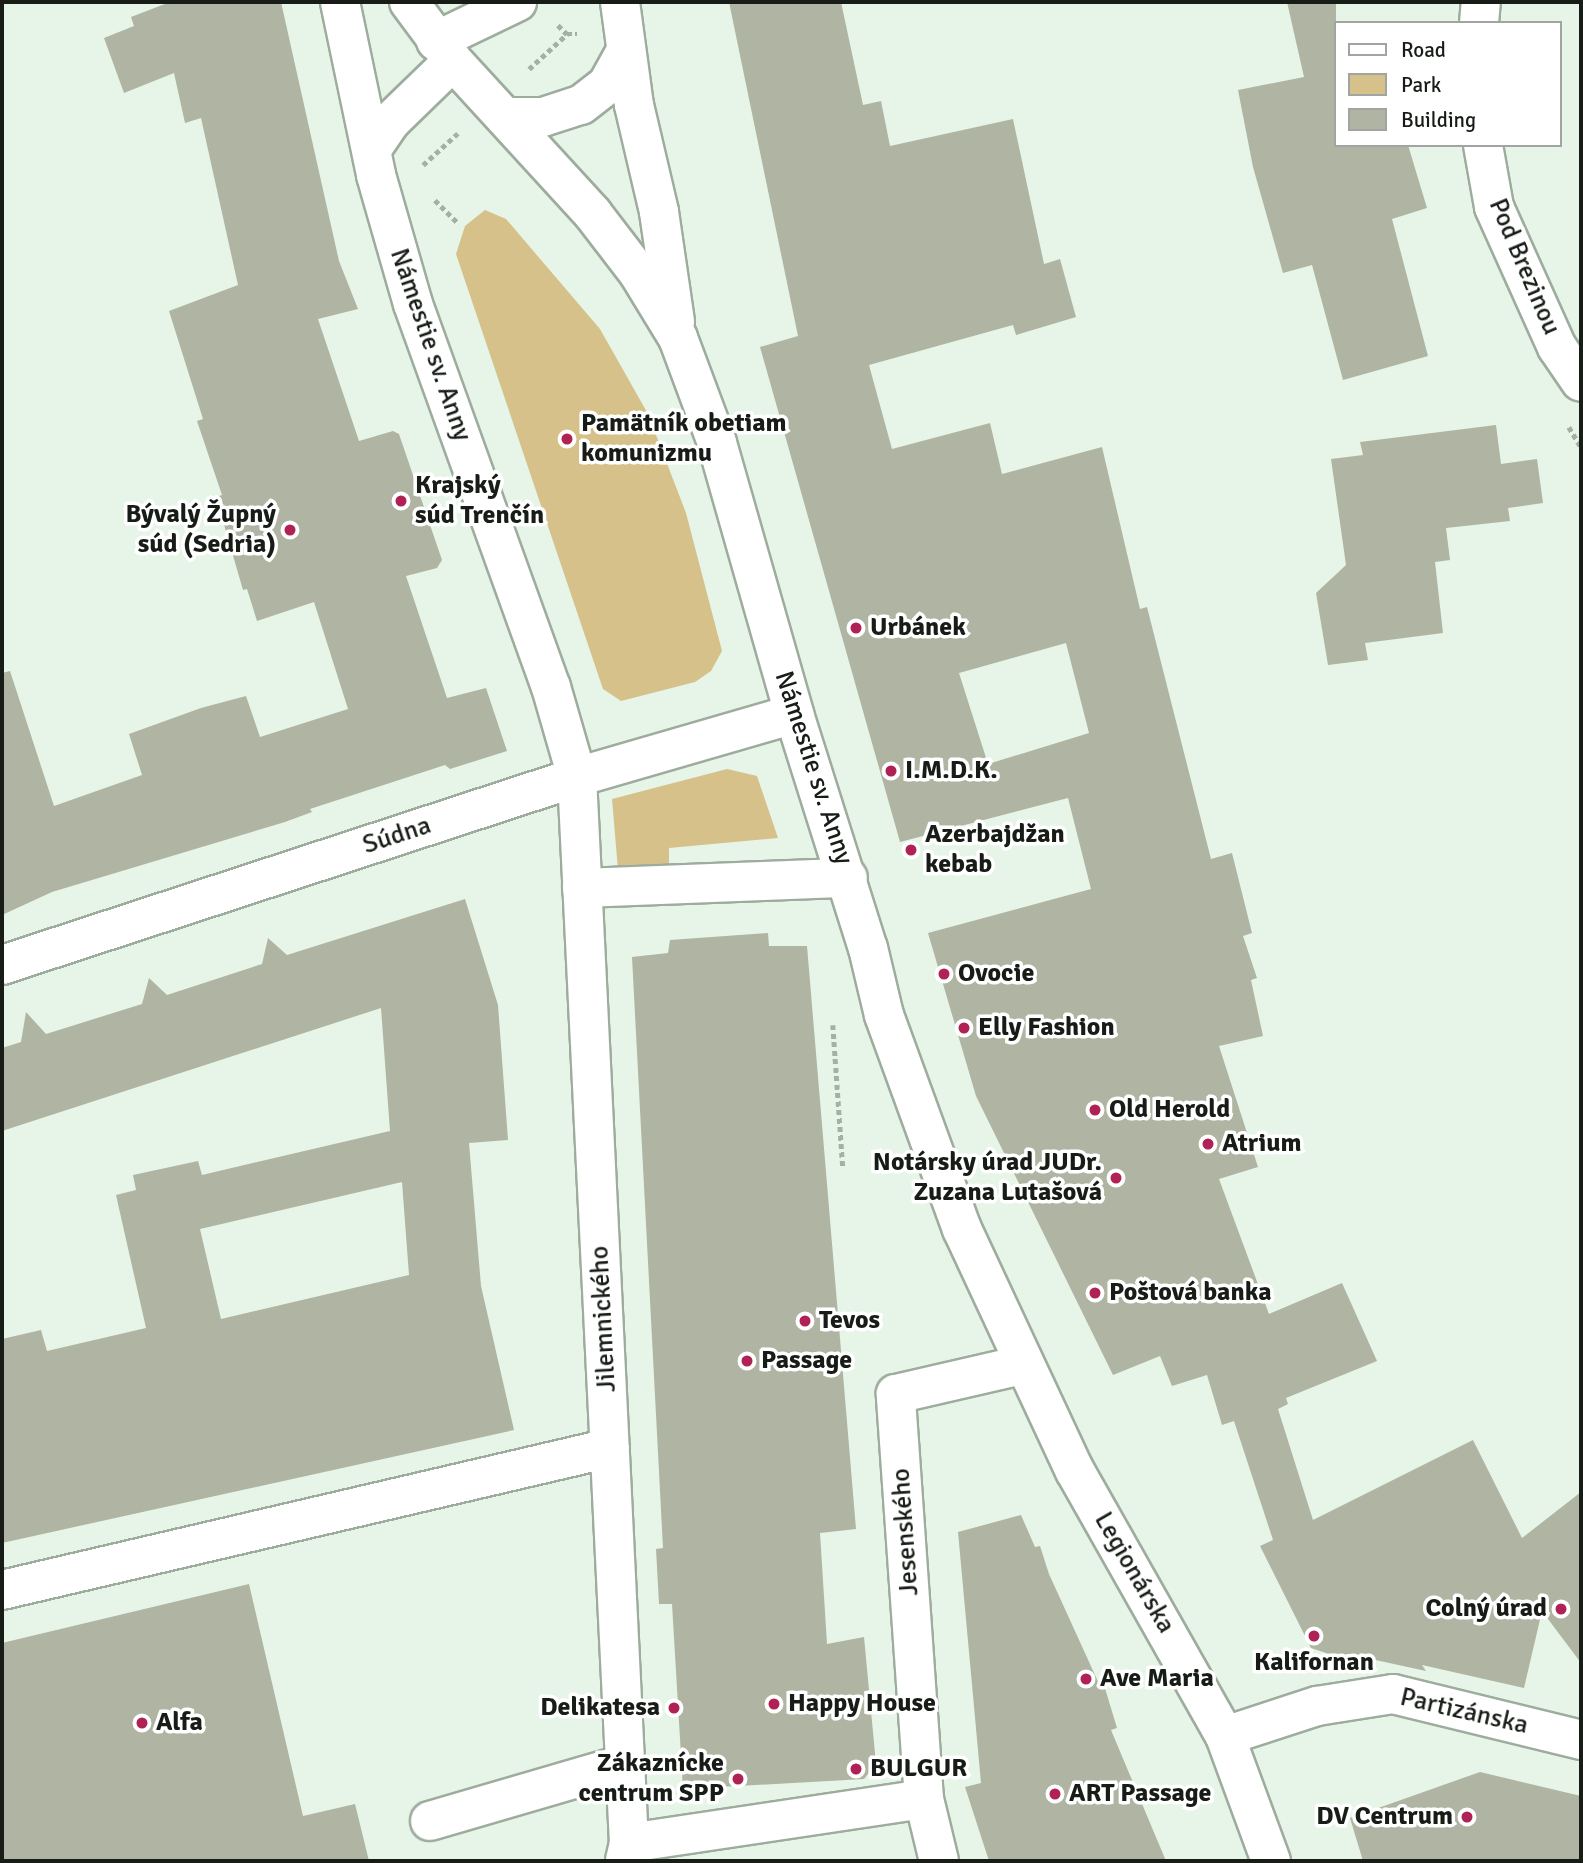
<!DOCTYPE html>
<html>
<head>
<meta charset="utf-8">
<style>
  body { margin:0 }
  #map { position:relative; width:1583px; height:1863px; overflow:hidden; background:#e6f5e7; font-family:Signika,sans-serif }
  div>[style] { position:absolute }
  .green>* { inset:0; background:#d5c189 }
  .building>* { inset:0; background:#b0b4a2 }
  .path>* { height:4.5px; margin-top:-2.25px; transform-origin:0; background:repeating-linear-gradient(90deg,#a4b0a4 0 5px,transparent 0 8.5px) }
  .roads { filter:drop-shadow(2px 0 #9eac9e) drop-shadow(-2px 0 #9eac9e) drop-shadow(0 2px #9eac9e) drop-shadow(0 -2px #9eac9e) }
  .minor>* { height:38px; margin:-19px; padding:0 19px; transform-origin:19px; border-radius:19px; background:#fff }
  .dots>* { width:19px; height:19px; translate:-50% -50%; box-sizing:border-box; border:4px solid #fff; border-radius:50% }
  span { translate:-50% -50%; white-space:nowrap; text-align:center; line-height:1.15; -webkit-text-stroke:7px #fff; paint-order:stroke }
  .street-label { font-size:26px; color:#171c17 }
  .poi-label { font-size:26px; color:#171c17; font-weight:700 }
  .left { translate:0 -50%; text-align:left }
  .right { translate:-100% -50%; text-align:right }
  .frame { position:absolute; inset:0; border:4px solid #171c17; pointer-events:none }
  .legend { position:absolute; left:1334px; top:21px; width:228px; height:126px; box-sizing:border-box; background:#fff; border:2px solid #a2a4a2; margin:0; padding:9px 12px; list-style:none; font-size:21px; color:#171c17 }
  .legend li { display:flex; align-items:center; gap:14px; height:35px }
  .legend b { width:35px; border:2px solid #a2a4a2 }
</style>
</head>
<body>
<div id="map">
  <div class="green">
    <i style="clip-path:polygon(485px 210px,506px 219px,600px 329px,648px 414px,686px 513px,722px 651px,711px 671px,695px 682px,621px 701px,603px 689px,456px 254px,465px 226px)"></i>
    <i style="clip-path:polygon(727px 769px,757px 776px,778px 838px,669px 848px,669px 870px,618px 870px,612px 799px)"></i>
  </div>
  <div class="building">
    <i style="clip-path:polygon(170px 2px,281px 2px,339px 261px,358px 309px,318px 319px,359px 441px,393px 431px,399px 434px,442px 560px,437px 568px,406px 576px,447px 698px,486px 688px,507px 751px,450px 769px,445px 765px,310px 809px,312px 812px,285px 822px,52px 892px,2px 915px,2px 673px,10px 671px,54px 806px,142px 775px,129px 734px,201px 708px,246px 696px,260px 737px,348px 709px,314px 602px,257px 621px,247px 589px,243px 590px,216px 497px,222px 495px,197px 421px,203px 419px,169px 311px,238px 285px,201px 118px,185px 123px,174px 73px,124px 93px,104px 38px,134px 26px,131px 17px)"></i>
    <i style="clip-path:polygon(evenodd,729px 2px,841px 2px,863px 105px,881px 101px,890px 146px,1013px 119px,1044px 264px,1060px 259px,1076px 317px,1016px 335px,1013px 325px,869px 365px,892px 449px,990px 423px,1002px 474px,1102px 447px,1140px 609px,1147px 607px,1211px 859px,1232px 853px,1252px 933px,1243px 936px,1257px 978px,1251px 980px,1263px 1036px,1219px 1046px,1258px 1167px,1219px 1179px,1269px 1314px,1342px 1283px,1377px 1361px,1286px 1398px,1288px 1404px,1278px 1409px,1313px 1520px,1473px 1440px,1522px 1538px,1581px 1492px,1581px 1663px,1542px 1611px,1524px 1688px,1422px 1665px,1426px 1671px,1348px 1654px,1338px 1657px,1311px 1648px,1260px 1546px,1273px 1540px,1234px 1421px,1222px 1425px,1207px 1375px,1172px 1386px,1160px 1356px,1113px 1375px,976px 1096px,928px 933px,1091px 889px,1068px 798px,900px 842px,760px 347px,798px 336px,729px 2px,1066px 643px,1089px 733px,988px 764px,959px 673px,1066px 643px)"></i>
    <i style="clip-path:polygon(1287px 2px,1336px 2px,1336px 145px,1408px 145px,1427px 208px,1392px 219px,1428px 356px,1343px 380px,1312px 265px,1283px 273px,1253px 167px,1238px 90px,1304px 77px)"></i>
    <i style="clip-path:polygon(1496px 425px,1501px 464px,1537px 459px,1543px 503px,1508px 508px,1510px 521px,1446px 528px,1450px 560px,1435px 562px,1443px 633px,1365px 643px,1368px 660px,1328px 665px,1316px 593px,1346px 565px,1331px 459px,1363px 455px,1360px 442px)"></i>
    <i style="clip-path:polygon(evenodd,465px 899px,498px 1005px,508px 1140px,469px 1143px,481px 1286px,514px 1430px,2px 1543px,2px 1339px,41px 1330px,47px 1351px,146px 1328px,116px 1195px,136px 1190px,133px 1175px,198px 1161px,202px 1175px,390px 1131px,381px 1008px,2px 1131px,2px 1048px,21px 1042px,26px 1012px,46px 1034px,142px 1004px,149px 978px,167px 995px,262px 964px,268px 938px,287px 955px,465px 899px,402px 1182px,409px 1275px,221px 1319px,200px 1229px,402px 1182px)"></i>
    <i style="clip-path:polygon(768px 933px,769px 946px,807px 946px,856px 1529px,820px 1533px,827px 1644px,864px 1637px,876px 1764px,864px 1779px,683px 1789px,672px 1604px,659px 1604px,656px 1549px,663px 1548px,632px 957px,668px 953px,670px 940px)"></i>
    <i style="clip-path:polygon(1021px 1515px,1035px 1547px,1040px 1546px,1049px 1574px,1100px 1686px,1104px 1685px,1117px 1728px,1111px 1730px,1166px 1861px,989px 1861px,965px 1787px,981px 1783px,958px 1532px)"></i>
    <i style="clip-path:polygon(249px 1584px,303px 1816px,355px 1804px,369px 1861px,2px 1861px,2px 1643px)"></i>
    <i style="clip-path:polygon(1480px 1772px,1581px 1796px,1581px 1861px,1363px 1861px,1350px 1818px)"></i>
  </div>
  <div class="path">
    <i style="left:558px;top:25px;width:13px;rotate:45deg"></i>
    <i style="left:567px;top:34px;width:10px"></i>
    <i style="left:529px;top:69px;width:52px;rotate:-42.6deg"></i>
    <i style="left:423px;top:165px;width:47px;rotate:-42.4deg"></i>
    <i style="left:435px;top:200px;width:34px;rotate:45deg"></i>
    <i style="left:1569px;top:427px;width:23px;rotate:59deg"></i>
    <i style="left:833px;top:1025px;width:144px;rotate:86deg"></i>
  </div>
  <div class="roads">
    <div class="minor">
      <i style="left:340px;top:2px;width:177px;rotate:78.2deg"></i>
      <i style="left:376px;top:175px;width:134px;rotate:74deg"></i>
      <i style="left:413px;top:304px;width:407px;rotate:70.2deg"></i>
      <i style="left:551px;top:687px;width:94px;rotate:73.9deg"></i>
      <i style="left:577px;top:777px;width:1067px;rotate:87.21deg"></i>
      <i style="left:629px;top:1843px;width:18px;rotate:103deg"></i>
      <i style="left:409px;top:2px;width:74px;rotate:53.3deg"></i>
      <i style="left:453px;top:61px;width:207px;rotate:47.5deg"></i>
      <i style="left:593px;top:214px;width:76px;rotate:52.5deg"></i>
      <i style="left:639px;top:274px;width:75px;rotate:58.6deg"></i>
      <i style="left:678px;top:338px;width:112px;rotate:69.6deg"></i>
      <i style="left:717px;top:443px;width:282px;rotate:74.1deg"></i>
      <i style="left:794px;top:714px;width:245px;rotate:72.5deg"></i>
      <i style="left:868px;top:948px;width:69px;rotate:76.6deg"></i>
      <i style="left:884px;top:1015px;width:228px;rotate:70deg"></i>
      <i style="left:962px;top:1229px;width:267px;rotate:65deg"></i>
      <i style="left:1075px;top:1471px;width:305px;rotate:60.5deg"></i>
      <i style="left:1225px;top:1736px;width:133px;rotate:69.8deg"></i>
      <i style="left:620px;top:2px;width:104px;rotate:82.3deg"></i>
      <i style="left:634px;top:105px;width:110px;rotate:76.8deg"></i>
      <i style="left:659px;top:212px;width:111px;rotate:81.7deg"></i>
      <i style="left:1479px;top:23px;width:21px;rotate:-85deg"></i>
      <i style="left:436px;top:41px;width:90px;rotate:-25.7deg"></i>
      <i style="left:505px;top:117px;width:38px"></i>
      <i style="left:543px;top:117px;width:40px;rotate:-18deg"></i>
      <i style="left:581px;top:105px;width:33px;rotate:-38deg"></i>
      <i style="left:607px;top:85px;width:38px;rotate:-61deg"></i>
      <i style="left:1483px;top:145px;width:63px;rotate:79.9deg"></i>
      <i style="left:1494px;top:207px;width:154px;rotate:65.8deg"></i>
      <i style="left:1557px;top:347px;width:42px;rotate:55.6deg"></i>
      <i style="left:372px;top:149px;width:34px;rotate:-56deg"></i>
      <i style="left:391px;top:121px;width:86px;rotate:-44.1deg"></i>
      <i style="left:582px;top:888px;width:266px;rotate:-2.2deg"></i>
      <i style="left:2px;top:965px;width:605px;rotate:-18.11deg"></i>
      <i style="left:577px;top:777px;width:226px;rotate:-16.2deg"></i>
      <i style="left:2px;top:1590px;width:624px;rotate:-13.15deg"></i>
      <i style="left:1225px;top:1736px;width:97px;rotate:-18.1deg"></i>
      <i style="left:1317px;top:1706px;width:77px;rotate:-9deg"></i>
      <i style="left:1393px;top:1694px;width:194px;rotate:13.7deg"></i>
      <i style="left:430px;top:1821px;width:203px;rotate:-16.3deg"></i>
      <i style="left:629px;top:1843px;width:298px;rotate:-8.5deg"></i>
      <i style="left:939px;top:1861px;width:64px;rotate:-103.6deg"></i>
      <i style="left:924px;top:1799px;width:406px;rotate:-94deg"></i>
      <i style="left:896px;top:1394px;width:129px;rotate:-13deg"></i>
    </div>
  </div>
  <div class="dots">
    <i style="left:567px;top:439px;background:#b02154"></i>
    <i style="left:401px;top:501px;background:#b02154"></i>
    <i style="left:290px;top:530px;background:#b02154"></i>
    <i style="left:856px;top:628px;background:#b02154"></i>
    <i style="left:891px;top:771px;background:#b02154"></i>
    <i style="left:911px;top:850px;background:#b02154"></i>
    <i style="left:944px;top:974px;background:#b02154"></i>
    <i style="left:964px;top:1028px;background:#b02154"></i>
    <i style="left:1095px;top:1110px;background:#b02154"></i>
    <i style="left:1208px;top:1144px;background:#b02154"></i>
    <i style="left:1116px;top:1178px;background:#b02154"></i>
    <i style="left:1095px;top:1293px;background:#b02154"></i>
    <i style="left:805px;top:1321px;background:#b02154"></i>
    <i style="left:747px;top:1361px;background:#b02154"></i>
    <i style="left:1561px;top:1609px;background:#b02154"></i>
    <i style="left:1314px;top:1636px;background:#b02154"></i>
    <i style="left:1086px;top:1679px;background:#b02154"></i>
    <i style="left:774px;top:1704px;background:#b02154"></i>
    <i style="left:674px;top:1708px;background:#b02154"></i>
    <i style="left:142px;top:1723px;background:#b02154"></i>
    <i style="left:856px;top:1769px;background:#b02154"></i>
    <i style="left:738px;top:1779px;background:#b02154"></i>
    <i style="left:1055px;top:1794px;background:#b02154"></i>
    <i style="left:1467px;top:1817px;background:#b02154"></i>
  </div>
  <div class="street-label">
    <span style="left:1524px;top:267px;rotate:67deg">Pod Brezinou</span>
    <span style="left:430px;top:345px;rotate:71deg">Námestie sv. Anny</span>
    <span style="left:813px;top:768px;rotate:72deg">Námestie sv. Anny</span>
    <span style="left:397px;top:836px;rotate:-18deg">Súdna</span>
    <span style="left:604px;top:1319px;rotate:-93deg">Jilemnického</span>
    <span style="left:906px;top:1532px;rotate:-94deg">Jesenského</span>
    <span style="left:1134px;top:1573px;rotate:60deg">Legionárska</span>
    <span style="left:1464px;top:1712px;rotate:13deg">Partizánska</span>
  </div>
  <div class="poi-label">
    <span class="left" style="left:581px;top:439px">Pamätník obetiam<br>komunizmu</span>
    <span class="left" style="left:415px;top:501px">Krajský<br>súd Trenčín</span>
    <span class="right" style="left:276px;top:530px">Bývalý Župný<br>súd (Sedria)</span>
    <span class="left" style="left:870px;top:628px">Urbánek</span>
    <span class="left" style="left:905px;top:771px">I.M.D.K.</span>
    <span class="left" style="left:925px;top:850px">Azerbajdžan<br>kebab</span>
    <span class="left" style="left:958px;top:974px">Ovocie</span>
    <span class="left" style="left:978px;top:1028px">Elly Fashion</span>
    <span class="left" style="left:1109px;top:1110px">Old Herold</span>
    <span class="left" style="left:1222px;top:1144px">Atrium</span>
    <span class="right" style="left:1102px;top:1178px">Notársky úrad JUDr.<br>Zuzana Lutašová</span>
    <span class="left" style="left:1109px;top:1293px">Poštová banka</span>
    <span class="left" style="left:819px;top:1321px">Tevos</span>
    <span class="left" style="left:761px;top:1361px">Passage</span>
    <span class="right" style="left:1547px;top:1609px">Colný úrad</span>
    <span style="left:1314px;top:1663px">Kalifornan</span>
    <span class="left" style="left:1100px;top:1679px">Ave Maria</span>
    <span class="left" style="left:788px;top:1704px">Happy House</span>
    <span class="right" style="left:660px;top:1708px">Delikatesa</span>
    <span class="left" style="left:156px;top:1723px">Alfa</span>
    <span class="right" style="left:724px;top:1779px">Zákaznícke<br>centrum SPP</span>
    <span class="left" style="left:870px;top:1769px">BULGUR</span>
    <span class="left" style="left:1069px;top:1794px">ART Passage</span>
    <span class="right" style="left:1453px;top:1817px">DV Centrum</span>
  </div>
  <div class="frame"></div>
  <ul class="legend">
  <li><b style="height:9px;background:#fff"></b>Road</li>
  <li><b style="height:19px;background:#d5c189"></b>Park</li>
  <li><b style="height:19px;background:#b0b4a2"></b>Building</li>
  </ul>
</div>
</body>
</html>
